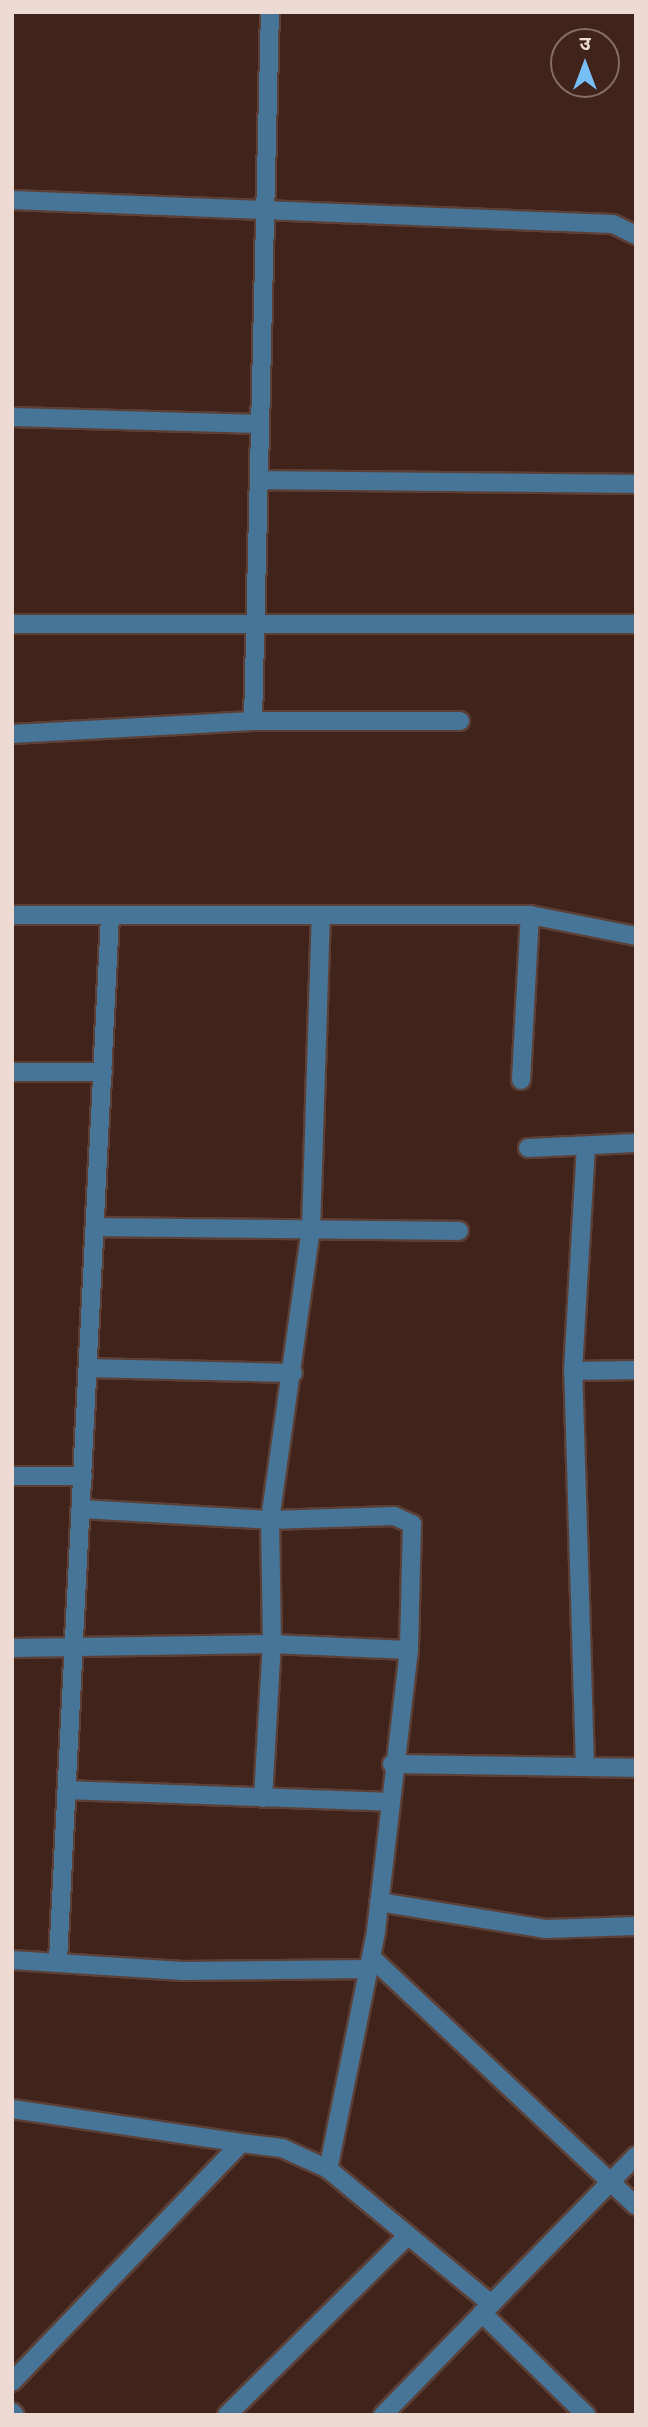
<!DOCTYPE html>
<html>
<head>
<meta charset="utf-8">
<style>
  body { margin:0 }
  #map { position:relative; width:648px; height:2427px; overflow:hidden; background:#40231a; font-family:Arial,"Noto Sans Devanagari",sans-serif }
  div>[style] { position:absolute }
  .roads { filter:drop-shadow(2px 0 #5c4038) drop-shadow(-2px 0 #5c4038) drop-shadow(0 2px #5c4038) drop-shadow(0 -2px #5c4038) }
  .minor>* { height:18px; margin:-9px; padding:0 9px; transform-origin:9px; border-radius:9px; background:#467598 }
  span { translate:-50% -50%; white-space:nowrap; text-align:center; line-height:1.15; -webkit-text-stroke:5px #40231a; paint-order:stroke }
  .frame { position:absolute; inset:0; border:14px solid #eddad3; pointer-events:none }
  .north { position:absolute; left:550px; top:28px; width:70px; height:70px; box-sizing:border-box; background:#40231a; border:2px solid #856c64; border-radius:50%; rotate:0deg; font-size:19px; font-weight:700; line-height:28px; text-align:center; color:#eddad3 }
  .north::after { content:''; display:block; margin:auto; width:24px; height:32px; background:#76c0f7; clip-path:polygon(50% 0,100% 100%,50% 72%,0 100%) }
</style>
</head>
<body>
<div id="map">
  <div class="roads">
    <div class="minor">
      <i style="left:12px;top:200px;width:601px;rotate:2.29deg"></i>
      <i style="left:613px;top:224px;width:25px;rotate:26deg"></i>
      <i style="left:12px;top:417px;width:248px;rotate:1.6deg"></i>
      <i style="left:259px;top:480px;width:377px;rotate:0.6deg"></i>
      <i style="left:12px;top:624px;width:624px"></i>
      <i style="left:253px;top:721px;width:709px;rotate:-88.63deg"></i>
      <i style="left:12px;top:734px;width:241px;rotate:-3.1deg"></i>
      <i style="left:253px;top:721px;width:207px"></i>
      <i style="left:12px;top:915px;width:518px"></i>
      <i style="left:530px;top:915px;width:108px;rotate:11.2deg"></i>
      <i style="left:12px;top:1072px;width:91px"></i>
      <i style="left:521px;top:1080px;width:165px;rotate:-86.9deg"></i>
      <i style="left:528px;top:1148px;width:108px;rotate:-2.7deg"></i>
      <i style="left:95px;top:1227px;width:364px;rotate:0.6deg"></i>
      <i style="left:88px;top:1368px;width:205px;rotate:1.4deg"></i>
      <i style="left:573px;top:1371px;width:63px;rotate:-0.9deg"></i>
      <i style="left:12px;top:1476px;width:71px"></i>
      <i style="left:81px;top:1509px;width:189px;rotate:3.3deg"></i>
      <i style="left:270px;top:1520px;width:124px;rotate:-1.8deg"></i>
      <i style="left:394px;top:1516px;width:20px;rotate:24deg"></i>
      <i style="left:412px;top:1524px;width:126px;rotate:91.4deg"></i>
      <i style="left:409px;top:1650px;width:284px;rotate:96.7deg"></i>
      <i style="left:376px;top:1932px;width:242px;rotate:101.4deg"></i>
      <i style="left:12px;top:1648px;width:260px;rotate:-0.9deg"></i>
      <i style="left:272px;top:1644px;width:137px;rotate:2.5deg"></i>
      <i style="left:392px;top:1764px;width:244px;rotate:0.9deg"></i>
      <i style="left:585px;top:1767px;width:396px;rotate:-91.7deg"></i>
      <i style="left:573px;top:1371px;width:225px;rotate:-86.7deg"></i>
      <i style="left:67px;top:1790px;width:322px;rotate:2.1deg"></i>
      <i style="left:263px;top:1798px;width:154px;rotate:-86.7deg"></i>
      <i style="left:272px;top:1644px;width:124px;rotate:-90.9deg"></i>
      <i style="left:270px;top:1520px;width:294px;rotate:-82deg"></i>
      <i style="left:311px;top:1229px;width:314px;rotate:-88.2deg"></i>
      <i style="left:379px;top:1902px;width:168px;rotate:9.2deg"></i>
      <i style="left:545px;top:1929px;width:91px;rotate:-1.9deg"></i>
      <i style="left:372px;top:1958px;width:362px;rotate:43.2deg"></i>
      <i style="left:12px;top:1960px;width:171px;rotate:3.7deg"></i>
      <i style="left:183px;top:1971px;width:187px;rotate:-0.6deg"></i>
      <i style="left:58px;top:1961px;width:1047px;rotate:-87.15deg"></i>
      <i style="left:12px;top:2109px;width:232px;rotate:8.4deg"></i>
      <i style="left:482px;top:2313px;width:146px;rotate:44.4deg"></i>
      <i style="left:12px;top:2382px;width:331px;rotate:-46.2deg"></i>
      <i style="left:241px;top:2143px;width:41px;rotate:7deg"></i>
      <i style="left:282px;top:2148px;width:51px;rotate:24.5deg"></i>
      <i style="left:328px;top:2169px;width:212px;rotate:39.6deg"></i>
      <i style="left:12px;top:2412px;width:4px;rotate:45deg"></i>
      <i style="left:227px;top:2415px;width:254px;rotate:-44.8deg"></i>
      <i style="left:383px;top:2415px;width:362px;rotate:-45.7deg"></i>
    </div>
  </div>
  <div class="frame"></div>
  <div class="north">उ</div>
</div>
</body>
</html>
